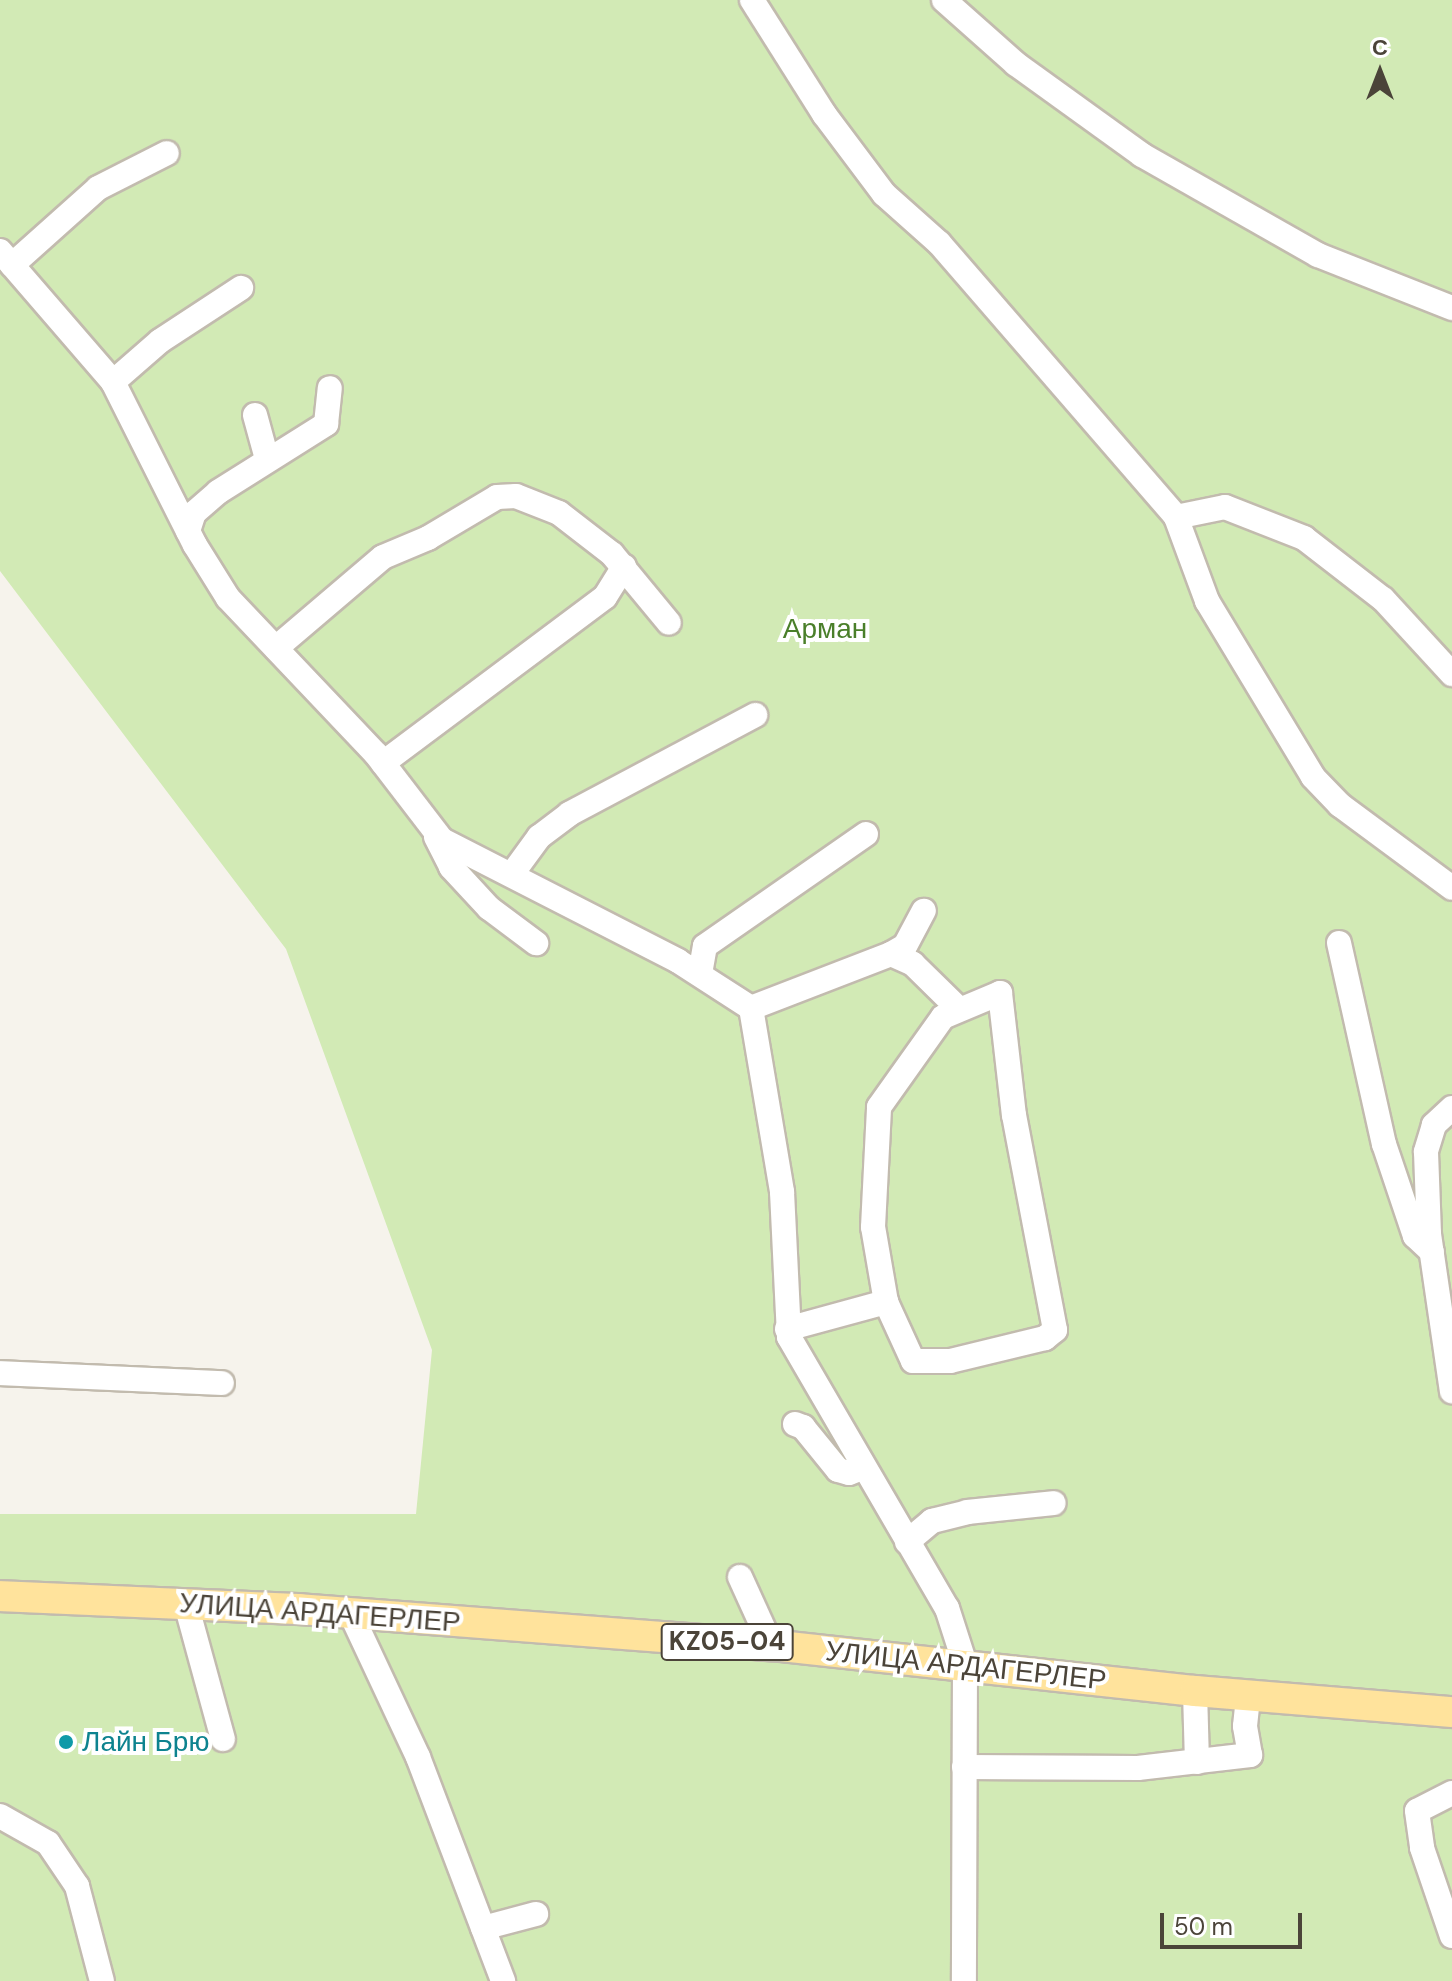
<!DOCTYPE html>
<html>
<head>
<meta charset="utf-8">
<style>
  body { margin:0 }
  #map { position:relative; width:1452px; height:1981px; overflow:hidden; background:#f6f3ec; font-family:"DM Sans",sans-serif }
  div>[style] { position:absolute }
  .green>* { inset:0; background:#d2eab5 }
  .roads { filter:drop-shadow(2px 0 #c2bbae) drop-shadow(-2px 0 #c2bbae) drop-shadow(0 2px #c2bbae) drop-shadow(0 -2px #c2bbae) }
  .minor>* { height:24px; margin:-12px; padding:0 12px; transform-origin:12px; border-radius:12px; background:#fff }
  .major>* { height:30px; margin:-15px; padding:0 15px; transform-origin:15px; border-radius:15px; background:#ffe39c }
  .dots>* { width:22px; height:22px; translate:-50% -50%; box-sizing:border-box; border:4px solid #fff; border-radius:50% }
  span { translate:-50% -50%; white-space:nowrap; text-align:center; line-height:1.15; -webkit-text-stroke:8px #fff; paint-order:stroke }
  .shield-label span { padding:2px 6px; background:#fff; border:2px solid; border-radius:6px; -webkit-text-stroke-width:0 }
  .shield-label { font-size:26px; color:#4b4439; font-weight:700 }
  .park-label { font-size:28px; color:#4a7f2a }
  .street-label { font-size:28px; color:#4b4439 }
  .culture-label { font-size:28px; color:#0d838f }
  .left { translate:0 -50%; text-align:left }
  .north { position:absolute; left:1340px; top:32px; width:80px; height:80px; -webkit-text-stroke:6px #fff; paint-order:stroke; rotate:0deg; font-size:22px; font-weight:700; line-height:32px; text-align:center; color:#4b4439 }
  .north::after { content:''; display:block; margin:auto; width:28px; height:36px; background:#4b4439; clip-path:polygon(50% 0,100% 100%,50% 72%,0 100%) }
  .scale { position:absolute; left:1160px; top:1913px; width:142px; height:36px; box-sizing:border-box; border:4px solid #4b4439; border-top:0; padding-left:10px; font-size:24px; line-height:28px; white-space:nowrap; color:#4b4439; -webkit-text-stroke:6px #fff; paint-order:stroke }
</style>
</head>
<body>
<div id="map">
  <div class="green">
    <i style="clip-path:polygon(0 0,1452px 0,1452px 1981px,0 1981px,0 1514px,416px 1514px,432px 1350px,286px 949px,0 571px)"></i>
  </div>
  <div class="roads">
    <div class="minor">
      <i style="left:752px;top:0;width:135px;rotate:57.7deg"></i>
      <i style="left:824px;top:114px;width:100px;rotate:53.1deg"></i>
      <i style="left:884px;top:194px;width:74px;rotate:41.7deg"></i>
      <i style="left:939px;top:243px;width:362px;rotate:49.1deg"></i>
      <i style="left:1176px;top:517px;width:90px;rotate:69.7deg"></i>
      <i style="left:1207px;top:601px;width:205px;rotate:58.9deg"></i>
      <i style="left:1313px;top:777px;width:39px;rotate:46deg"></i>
      <i style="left:1340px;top:805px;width:139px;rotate:36.5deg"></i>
      <i style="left:944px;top:0;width:96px;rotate:41.6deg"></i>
      <i style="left:1016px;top:64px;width:155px;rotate:35.8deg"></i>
      <i style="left:1142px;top:155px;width:202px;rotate:29.6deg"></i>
      <i style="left:1318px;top:255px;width:144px;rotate:21.6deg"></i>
      <i style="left:0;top:251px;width:173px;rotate:49.2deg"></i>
      <i style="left:113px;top:382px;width:182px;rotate:63.3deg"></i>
      <i style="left:195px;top:545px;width:62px;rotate:58.1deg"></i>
      <i style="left:228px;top:598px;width:215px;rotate:46.5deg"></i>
      <i style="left:376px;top:754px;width:108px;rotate:52.5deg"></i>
      <i style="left:442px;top:840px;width:265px;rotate:27.1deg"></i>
      <i style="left:678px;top:961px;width:87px;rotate:32.8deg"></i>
      <i style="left:751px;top:1008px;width:187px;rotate:80.4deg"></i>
      <i style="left:782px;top:1192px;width:145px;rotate:87.2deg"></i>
      <i style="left:789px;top:1337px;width:314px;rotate:59.8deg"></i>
      <i style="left:947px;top:1608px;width:59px;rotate:72.2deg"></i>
      <i style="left:965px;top:1664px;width:317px;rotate:90.2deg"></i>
      <i style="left:12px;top:265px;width:115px;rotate:-41.8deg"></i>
      <i style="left:98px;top:188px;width:77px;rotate:-26.9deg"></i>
      <i style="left:113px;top:382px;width:62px;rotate:-41.1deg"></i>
      <i style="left:160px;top:341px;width:97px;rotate:-33.2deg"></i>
      <i style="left:255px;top:415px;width:46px;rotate:74.7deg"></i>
      <i style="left:1176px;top:517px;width:50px;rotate:-11.5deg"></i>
      <i style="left:1225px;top:507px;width:85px;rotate:21.4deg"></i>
      <i style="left:1304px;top:538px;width:100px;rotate:37.7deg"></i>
      <i style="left:1383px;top:599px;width:102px;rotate:47.4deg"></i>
      <i style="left:188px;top:531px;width:19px;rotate:-72deg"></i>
      <i style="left:194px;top:513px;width:32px;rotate:-41deg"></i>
      <i style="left:218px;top:492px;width:128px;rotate:-32.2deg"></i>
      <i style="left:326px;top:424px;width:36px;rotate:-84deg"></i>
      <i style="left:276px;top:648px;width:140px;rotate:-40.4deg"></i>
      <i style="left:383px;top:557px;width:49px;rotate:-22.9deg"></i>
      <i style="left:428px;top:538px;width:80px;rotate:-30.7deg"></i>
      <i style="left:497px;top:497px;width:19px;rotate:-3deg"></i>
      <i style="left:516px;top:496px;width:46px;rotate:21.6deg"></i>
      <i style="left:559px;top:513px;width:67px;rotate:37.7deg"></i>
      <i style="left:612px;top:554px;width:89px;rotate:50.4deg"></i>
      <i style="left:383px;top:763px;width:277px;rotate:-36.8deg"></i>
      <i style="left:605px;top:597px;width:36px;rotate:-58deg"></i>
      <i style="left:436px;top:837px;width:34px;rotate:63deg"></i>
      <i style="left:451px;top:867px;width:56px;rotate:47.2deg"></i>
      <i style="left:489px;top:908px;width:59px;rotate:36.7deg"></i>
      <i style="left:512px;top:874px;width:46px;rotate:-53.9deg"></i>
      <i style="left:539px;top:837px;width:38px;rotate:-37deg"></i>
      <i style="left:569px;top:814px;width:211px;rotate:-28deg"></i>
      <i style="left:1339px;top:943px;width:206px;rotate:77.4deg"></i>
      <i style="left:1384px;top:1144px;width:97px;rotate:71.4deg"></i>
      <i style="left:1415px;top:1236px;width:23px;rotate:43deg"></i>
      <i style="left:891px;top:954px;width:16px;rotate:-30deg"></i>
      <i style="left:905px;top:946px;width:40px;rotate:-62deg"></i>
      <i style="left:700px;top:974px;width:28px;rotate:-80deg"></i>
      <i style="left:705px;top:946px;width:196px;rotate:-34.8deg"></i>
      <i style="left:751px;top:1008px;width:150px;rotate:-21.1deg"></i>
      <i style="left:891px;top:954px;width:24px;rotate:24deg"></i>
      <i style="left:913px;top:964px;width:63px;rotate:44.4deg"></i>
      <i style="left:1452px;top:1108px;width:25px;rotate:137deg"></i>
      <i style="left:1434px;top:1125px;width:28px;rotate:107deg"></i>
      <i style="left:1426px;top:1152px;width:82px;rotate:87.9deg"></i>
      <i style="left:1429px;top:1234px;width:159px;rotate:81.7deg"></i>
      <i style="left:787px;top:1329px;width:103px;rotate:-15.3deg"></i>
      <i style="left:886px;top:1302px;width:76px;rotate:-99.8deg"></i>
      <i style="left:873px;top:1227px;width:120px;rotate:-87.1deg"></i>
      <i style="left:879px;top:1107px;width:110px;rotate:-54.6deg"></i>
      <i style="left:943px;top:1017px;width:62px;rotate:-22.8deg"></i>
      <i style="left:1000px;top:993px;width:123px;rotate:83.5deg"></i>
      <i style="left:1014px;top:1115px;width:219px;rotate:79.2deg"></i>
      <i style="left:1055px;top:1330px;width:13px;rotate:141deg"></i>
      <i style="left:1045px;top:1338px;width:98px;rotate:166.4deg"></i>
      <i style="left:950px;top:1361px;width:37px;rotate:180deg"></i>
      <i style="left:913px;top:1361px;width:65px;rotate:-114.6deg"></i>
      <i style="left:0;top:1373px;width:222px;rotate:2.6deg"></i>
      <i style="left:795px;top:1424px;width:9px;rotate:21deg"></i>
      <i style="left:803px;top:1427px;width:55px;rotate:50.9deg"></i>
      <i style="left:838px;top:1470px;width:11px;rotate:15deg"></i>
      <i style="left:849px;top:1473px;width:16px;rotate:-22deg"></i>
      <i style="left:907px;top:1542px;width:33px;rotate:-40deg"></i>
      <i style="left:932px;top:1521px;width:36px;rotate:-14deg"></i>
      <i style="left:967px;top:1512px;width:87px;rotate:-5.9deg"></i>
      <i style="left:740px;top:1577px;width:75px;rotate:65.5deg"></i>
      <i style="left:186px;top:1604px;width:140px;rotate:74.7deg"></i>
      <i style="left:351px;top:1614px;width:158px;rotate:64.9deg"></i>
      <i style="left:418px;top:1757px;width:240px;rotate:69.2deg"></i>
      <i style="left:1195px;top:1691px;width:71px;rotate:88.4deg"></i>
      <i style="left:964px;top:1767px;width:174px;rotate:0.3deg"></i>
      <i style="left:1138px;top:1768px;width:113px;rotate:-6.6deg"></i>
      <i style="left:1250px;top:1755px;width:29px;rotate:-100deg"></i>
      <i style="left:1245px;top:1726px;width:30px;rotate:-84deg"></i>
      <i style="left:1452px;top:1793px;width:39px;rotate:153deg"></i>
      <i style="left:1417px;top:1811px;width:37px;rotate:82deg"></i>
      <i style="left:1422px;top:1848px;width:93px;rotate:71.2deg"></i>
      <i style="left:0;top:1816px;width:55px;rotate:29.4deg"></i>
      <i style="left:48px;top:1843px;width:52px;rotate:56deg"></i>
      <i style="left:77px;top:1886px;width:98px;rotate:75.3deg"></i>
      <i style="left:483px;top:1928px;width:55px;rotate:-14.8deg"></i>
    </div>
    <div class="major">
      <i style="left:0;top:1596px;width:299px;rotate:2.5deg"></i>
      <i style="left:299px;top:1609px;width:473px;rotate:4.4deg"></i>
      <i style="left:771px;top:1645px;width:426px;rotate:6.2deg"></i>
      <i style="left:1195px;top:1691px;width:258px;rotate:4.7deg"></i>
    </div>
  </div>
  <div class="dots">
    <i style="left:66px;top:1742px;background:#0f9aa8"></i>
  </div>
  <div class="shield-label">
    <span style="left:727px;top:1642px">KZ05-04</span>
  </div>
  <div class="park-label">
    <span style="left:825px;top:629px">Арман</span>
  </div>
  <div class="street-label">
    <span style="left:320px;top:1613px;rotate:4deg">УЛИЦА АРДАГЕРЛЕР</span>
    <span style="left:966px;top:1666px;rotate:6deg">УЛИЦА АРДАГЕРЛЕР</span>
  </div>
  <div class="culture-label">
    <span class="left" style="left:82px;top:1742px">Лайн Брю</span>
  </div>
  <div class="north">С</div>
  <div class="scale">50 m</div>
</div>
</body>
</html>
